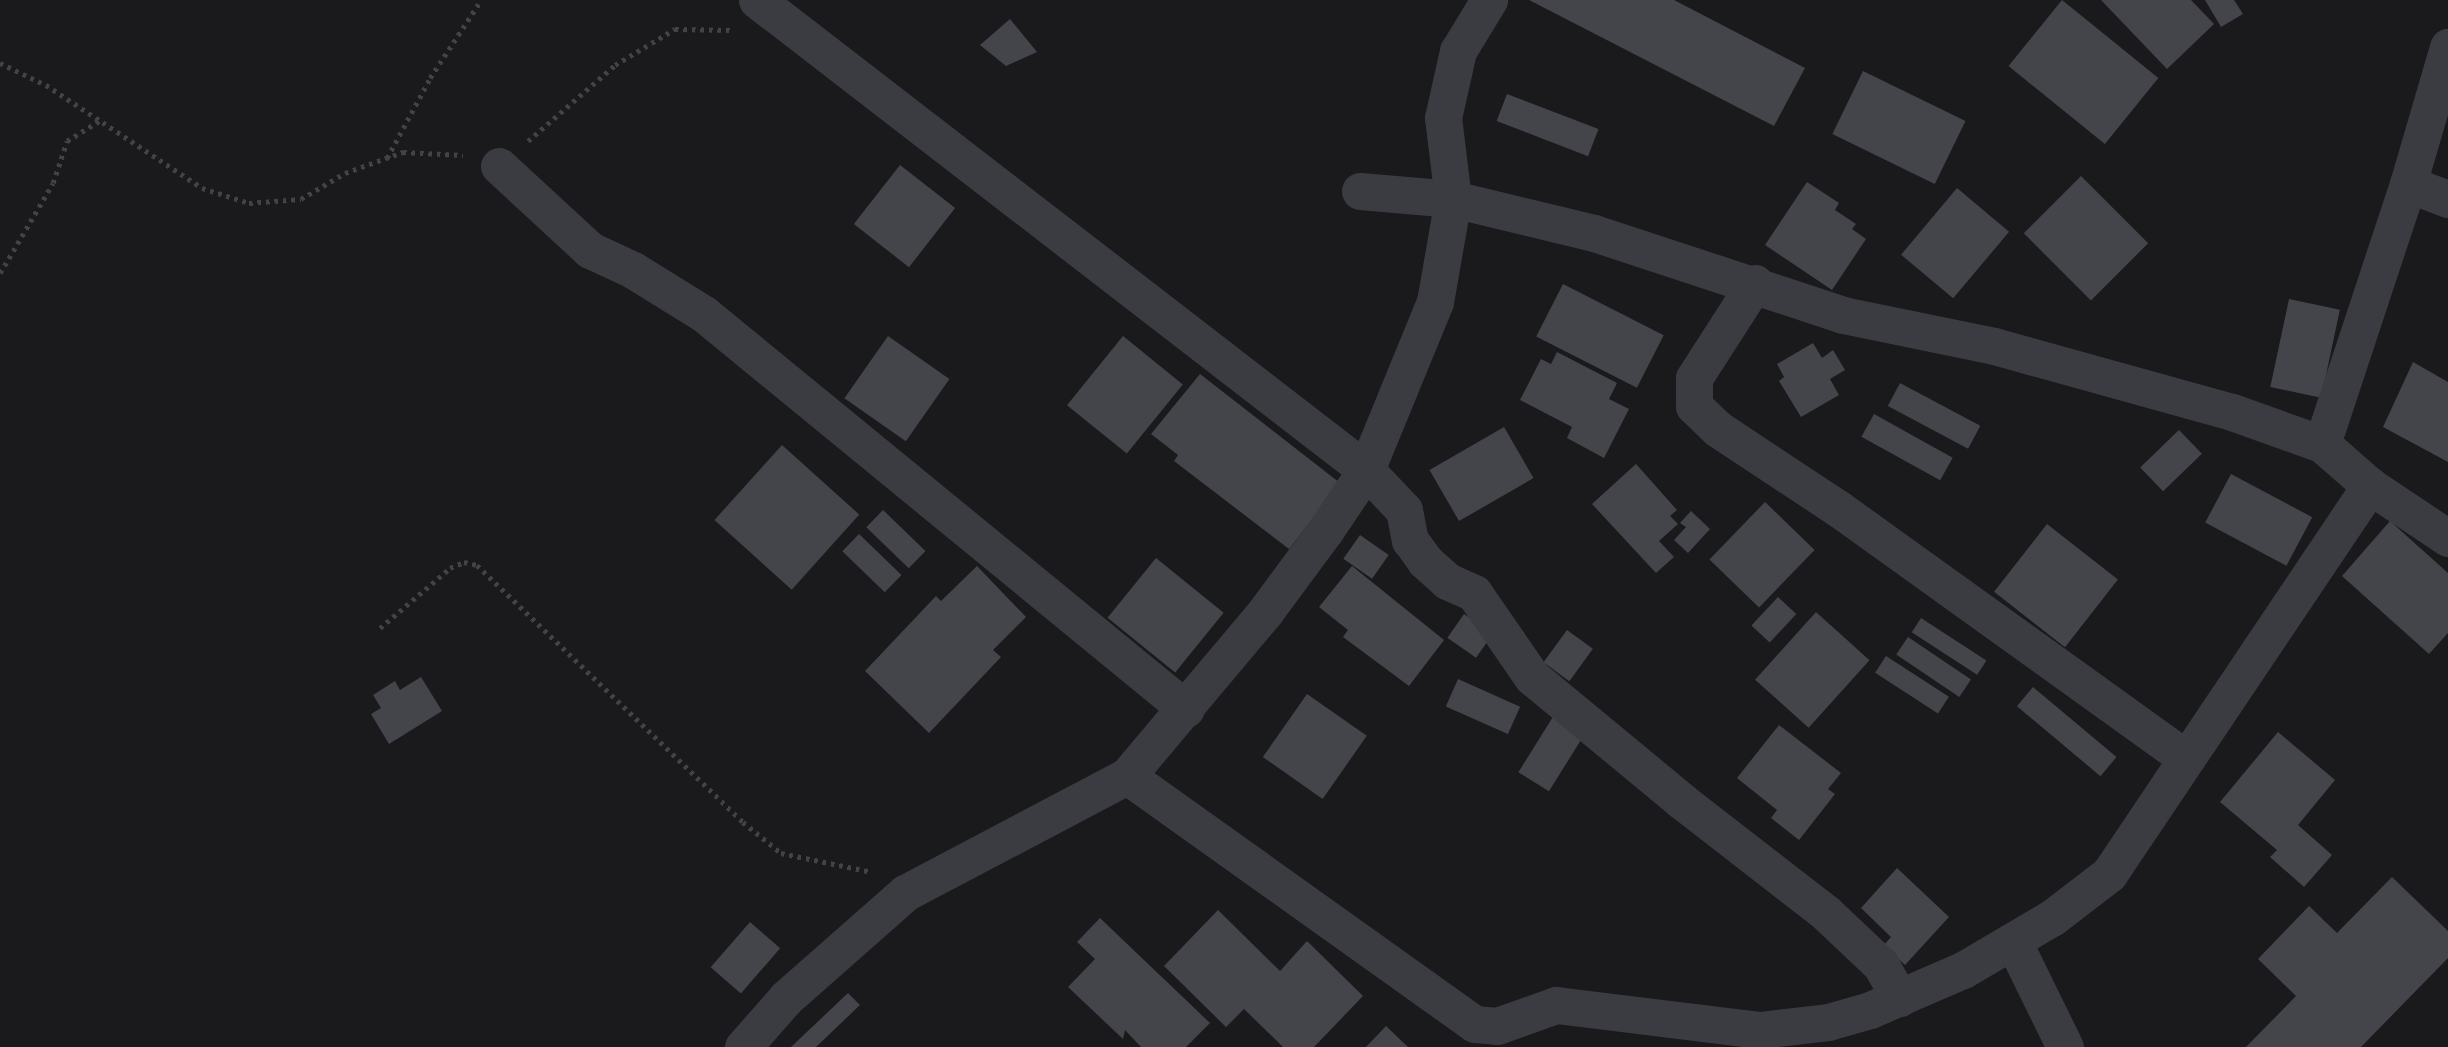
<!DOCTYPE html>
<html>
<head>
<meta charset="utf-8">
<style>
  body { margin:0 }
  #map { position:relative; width:2448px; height:1047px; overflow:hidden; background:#1a1a1d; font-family:"Open Sans",sans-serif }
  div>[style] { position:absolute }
  .building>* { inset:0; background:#44454a; transform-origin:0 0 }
  .path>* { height:4.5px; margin-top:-2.25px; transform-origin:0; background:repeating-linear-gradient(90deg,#414349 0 3.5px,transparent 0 8.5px) }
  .minor>* { height:37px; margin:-18.5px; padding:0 18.5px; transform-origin:18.5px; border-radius:18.5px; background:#3b3c42 }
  span { translate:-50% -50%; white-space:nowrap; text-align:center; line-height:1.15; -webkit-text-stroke:6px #151518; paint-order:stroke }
</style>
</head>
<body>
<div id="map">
  <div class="building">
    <i style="clip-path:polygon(1529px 0,1674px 0,1805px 68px,1774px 126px)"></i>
    <i style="left:2062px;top:0;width:124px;height:85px;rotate:39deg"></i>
    <i style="clip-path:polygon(2101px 0,2191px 0,2214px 24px,2167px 69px)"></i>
    <i style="clip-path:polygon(2205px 0,2234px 0,2243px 14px,2221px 27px)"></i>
    <i style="clip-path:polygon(1010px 19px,1037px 52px,1006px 66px,980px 45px)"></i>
    <i style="left:1863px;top:71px;width:114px;height:70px;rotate:26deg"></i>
    <i style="left:1507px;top:94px;width:98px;height:29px;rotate:21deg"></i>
    <i style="left:900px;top:165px;width:70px;height:75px;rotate:38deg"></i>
    <i style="left:2081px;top:176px;width:95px;height:81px;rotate:45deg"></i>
    <i style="clip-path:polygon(1807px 182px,1839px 203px,1835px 210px,1856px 224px,1852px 229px,1866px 239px,1832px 290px,1765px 245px)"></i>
    <i style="left:1957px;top:188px;width:68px;height:87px;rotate:40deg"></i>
    <i style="left:1563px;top:284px;width:113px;height:59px;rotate:27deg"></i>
    <i style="left:2289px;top:299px;width:52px;height:90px;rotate:12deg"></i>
    <i style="left:888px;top:336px;width:75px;height:76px;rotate:35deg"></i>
    <i style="left:1123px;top:336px;width:77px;height:89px;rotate:39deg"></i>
    <i style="clip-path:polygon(1813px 343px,1822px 358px,1833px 350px,1845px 370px,1830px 379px,1839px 395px,1801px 417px,1779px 381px,1784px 377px,1777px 364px)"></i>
    <i style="clip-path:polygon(1557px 352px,1617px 383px,1609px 399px,1629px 409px,1604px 458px,1567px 438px,1572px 427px,1520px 400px,1541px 359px,1551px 364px)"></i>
    <i style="clip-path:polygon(2413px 362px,2448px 382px,2448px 462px,2383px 427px)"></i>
    <i style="clip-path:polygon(1200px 374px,1340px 483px,1289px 549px,1174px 461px,1178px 455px,1151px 434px)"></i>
    <i style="left:1900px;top:383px;width:91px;height:26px;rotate:28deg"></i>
    <i style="left:1874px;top:414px;width:90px;height:26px;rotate:29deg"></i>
    <i style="left:1504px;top:427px;width:59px;height:86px;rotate:60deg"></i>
    <i style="left:2179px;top:430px;width:33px;height:54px;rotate:46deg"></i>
    <i style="left:782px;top:445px;width:104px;height:101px;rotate:42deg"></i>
    <i style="clip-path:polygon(1636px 464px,1677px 510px,1670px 516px,1678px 524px,1659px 541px,1674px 557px,1656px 573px,1592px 504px)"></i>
    <i style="left:2231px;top:474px;width:92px;height:55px;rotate:28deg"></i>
    <i style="left:1765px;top:502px;width:69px;height:80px;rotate:44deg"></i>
    <i style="left:883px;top:510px;width:59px;height:24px;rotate:44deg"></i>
    <i style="clip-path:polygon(1691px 511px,1710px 529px,1688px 553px,1674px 540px,1686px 527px,1680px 523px)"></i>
    <i style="clip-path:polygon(2390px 521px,2448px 573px,2448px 633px,2429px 654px,2342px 576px)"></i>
    <i style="left:2047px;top:524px;width:90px;height:86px;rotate:38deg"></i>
    <i style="left:859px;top:534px;width:59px;height:24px;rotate:44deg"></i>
    <i style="left:1360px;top:535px;width:35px;height:29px;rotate:35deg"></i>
    <i style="left:1156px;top:558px;width:87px;height:77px;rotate:39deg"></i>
    <i style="clip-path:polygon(977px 566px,1026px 617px,993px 650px,1001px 657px,929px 733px,865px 671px,936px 596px,941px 601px)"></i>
    <i style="clip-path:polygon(1352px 566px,1444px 640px,1409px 686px,1343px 637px,1348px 630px,1319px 607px)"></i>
    <i style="left:1778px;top:597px;width:25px;height:39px;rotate:43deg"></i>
    <i style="left:1816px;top:612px;width:72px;height:91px;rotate:42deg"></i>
    <i style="left:1464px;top:614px;width:35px;height:29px;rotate:35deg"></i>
    <i style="left:1921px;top:618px;width:78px;height:17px;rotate:33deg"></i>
    <i style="left:1567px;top:630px;width:32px;height:40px;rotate:36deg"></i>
    <i style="left:1908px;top:637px;width:76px;height:21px;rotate:34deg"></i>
    <i style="left:1886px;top:656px;width:75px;height:20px;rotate:33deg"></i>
    <i style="clip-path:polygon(421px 677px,442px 711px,389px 744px,371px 714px,381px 708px,373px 695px,395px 681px,400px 690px)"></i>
    <i style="left:1458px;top:679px;width:68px;height:30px;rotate:24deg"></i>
    <i style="left:2033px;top:687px;width:109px;height:25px;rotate:40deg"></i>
    <i style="left:1307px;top:694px;width:73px;height:77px;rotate:35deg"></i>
    <i style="left:1556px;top:712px;width:36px;height:71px;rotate:32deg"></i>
    <i style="clip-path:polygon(1779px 725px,1841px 773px,1828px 789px,1835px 794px,1799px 840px,1771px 818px,1777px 810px,1737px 778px)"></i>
    <i style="clip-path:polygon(2278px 732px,2335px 780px,2298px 825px,2332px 855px,2304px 887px,2270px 857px,2277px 850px,2220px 802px)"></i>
    <i style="clip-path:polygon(1897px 868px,1949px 917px,1905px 965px,1884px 945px,1891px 937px,1861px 908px)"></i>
    <i style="clip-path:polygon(2392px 877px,2448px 931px,2448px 958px,2361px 1047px,2246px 1047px,2296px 996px,2258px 959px,2309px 906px,2337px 933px)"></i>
    <i style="clip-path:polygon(1218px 910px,1280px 971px,1307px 941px,1363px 996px,1314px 1047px,1283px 1047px,1244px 1009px,1226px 1027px,1164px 966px)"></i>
    <i style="clip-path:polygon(1100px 918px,1210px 1023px,1186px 1047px,1141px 1047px,1125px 1030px,1123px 1039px,1068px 987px,1095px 959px,1077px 942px)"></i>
    <i style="left:750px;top:922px;width:40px;height:60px;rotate:41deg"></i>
    <i style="clip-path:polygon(848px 993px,860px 1005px,816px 1047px,791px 1047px)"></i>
    <i style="clip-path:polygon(1386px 1026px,1408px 1047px,1366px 1047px)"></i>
  </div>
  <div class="path">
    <i style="left:0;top:63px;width:51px;rotate:25.6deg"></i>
    <i style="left:46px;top:85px;width:187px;rotate:33.4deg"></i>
    <i style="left:202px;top:188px;width:49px;rotate:17.7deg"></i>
    <i style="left:249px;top:203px;width:52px;rotate:-4.4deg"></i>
    <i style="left:301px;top:199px;width:51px;rotate:-30.6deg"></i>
    <i style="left:345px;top:173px;width:62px;rotate:-19.9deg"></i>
    <i style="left:403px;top:152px;width:60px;rotate:2.9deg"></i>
    <i style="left:528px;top:141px;width:116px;rotate:-41.1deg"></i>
    <i style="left:615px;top:65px;width:70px;rotate:-31deg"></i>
    <i style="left:675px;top:29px;width:57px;rotate:1deg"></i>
    <i style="left:387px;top:158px;width:91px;rotate:-61.7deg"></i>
    <i style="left:430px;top:78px;width:93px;rotate:-56.8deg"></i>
    <i style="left:0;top:273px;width:104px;rotate:-59.5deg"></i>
    <i style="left:53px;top:183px;width:44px;rotate:-71.6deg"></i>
    <i style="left:67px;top:141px;width:40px;rotate:-32deg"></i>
    <i style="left:380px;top:628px;width:92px;rotate:-40.6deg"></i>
    <i style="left:450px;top:568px;width:15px;rotate:-23deg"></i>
    <i style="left:464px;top:562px;width:13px;rotate:13deg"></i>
    <i style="left:477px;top:565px;width:370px;rotate:44deg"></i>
    <i style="left:743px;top:822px;width:49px;rotate:39.2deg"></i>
    <i style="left:781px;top:853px;width:93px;rotate:11.8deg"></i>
  </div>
  <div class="minor">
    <i style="left:757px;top:0;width:769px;rotate:37.66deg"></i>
    <i style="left:1366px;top:470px;width:55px;rotate:46.5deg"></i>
    <i style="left:1404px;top:510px;width:31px;rotate:79deg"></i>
    <i style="left:1410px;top:540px;width:26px;rotate:54deg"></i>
    <i style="left:1425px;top:561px;width:30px;rotate:42deg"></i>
    <i style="left:1447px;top:581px;width:30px;rotate:24deg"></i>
    <i style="left:1474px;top:593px;width:102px;rotate:55.4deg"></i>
    <i style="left:1532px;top:677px;width:196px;rotate:39.6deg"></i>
    <i style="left:1683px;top:802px;width:181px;rotate:37.8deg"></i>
    <i style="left:1826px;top:913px;width:76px;rotate:43.4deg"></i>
    <i style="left:1881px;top:965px;width:38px;rotate:61deg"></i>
    <i style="left:499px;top:166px;width:124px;rotate:42.7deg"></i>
    <i style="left:590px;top:250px;width:47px;rotate:24.9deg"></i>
    <i style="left:633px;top:270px;width:84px;rotate:31.8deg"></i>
    <i style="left:704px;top:314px;width:623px;rotate:39.33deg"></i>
    <i style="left:2408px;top:184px;width:43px;rotate:20.6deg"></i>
    <i style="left:1360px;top:191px;width:93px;rotate:4.9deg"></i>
    <i style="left:1453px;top:199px;width:145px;rotate:13.6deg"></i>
    <i style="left:1594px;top:233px;width:262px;rotate:18.2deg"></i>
    <i style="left:1843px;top:315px;width:154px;rotate:11.6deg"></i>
    <i style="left:1994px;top:346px;width:247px;rotate:15.5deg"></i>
    <i style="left:2232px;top:412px;width:96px;rotate:19.6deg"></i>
    <i style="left:2322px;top:444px;width:64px;rotate:41.2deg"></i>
    <i style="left:2370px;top:486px;width:94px;rotate:33.7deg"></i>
    <i style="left:1755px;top:283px;width:113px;rotate:122.7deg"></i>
    <i style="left:1694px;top:378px;width:28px;rotate:90deg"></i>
    <i style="left:1694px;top:406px;width:33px;rotate:44deg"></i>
    <i style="left:1718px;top:429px;width:145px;rotate:33.5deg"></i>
    <i style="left:1839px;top:509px;width:425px;rotate:35.7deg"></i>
    <i style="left:2322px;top:444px;width:274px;rotate:-71.7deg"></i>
    <i style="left:2408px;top:184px;width:143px;rotate:-73.7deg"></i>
    <i style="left:1127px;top:776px;width:427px;rotate:35.5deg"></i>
    <i style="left:1475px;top:1024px;width:22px;rotate:5deg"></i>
    <i style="left:1497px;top:1026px;width:63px;rotate:-19.6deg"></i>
    <i style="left:1556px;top:1005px;width:206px;rotate:7deg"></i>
    <i style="left:1760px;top:1030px;width:68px;rotate:-6.7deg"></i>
    <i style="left:1828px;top:1022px;width:44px;rotate:-15.9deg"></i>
    <i style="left:1870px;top:1010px;width:101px;rotate:-23.3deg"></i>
    <i style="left:1963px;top:970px;width:104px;rotate:-30.5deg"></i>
    <i style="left:2053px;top:917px;width:71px;rotate:-37.5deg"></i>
    <i style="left:2109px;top:874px;width:468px;rotate:-56.1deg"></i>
    <i style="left:2014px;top:943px;width:116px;rotate:63.9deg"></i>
    <i style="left:743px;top:1047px;width:65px;rotate:-48.7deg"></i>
    <i style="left:786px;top:998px;width:159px;rotate:-41.4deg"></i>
    <i style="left:905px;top:893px;width:251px;rotate:-27.8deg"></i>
    <i style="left:1127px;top:776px;width:214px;rotate:-49.9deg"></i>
    <i style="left:1265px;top:612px;width:101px;rotate:-53.5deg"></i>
    <i style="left:1325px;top:531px;width:73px;rotate:-56.1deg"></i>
    <i style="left:1366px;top:470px;width:182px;rotate:-67.7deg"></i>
    <i style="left:1435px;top:302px;width:105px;rotate:-80.1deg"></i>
    <i style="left:1453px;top:199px;width:82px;rotate:-97deg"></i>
    <i style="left:1443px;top:118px;width:69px;rotate:-77.4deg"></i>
    <i style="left:1458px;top:51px;width:60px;rotate:-58.7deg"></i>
  </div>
</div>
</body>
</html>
